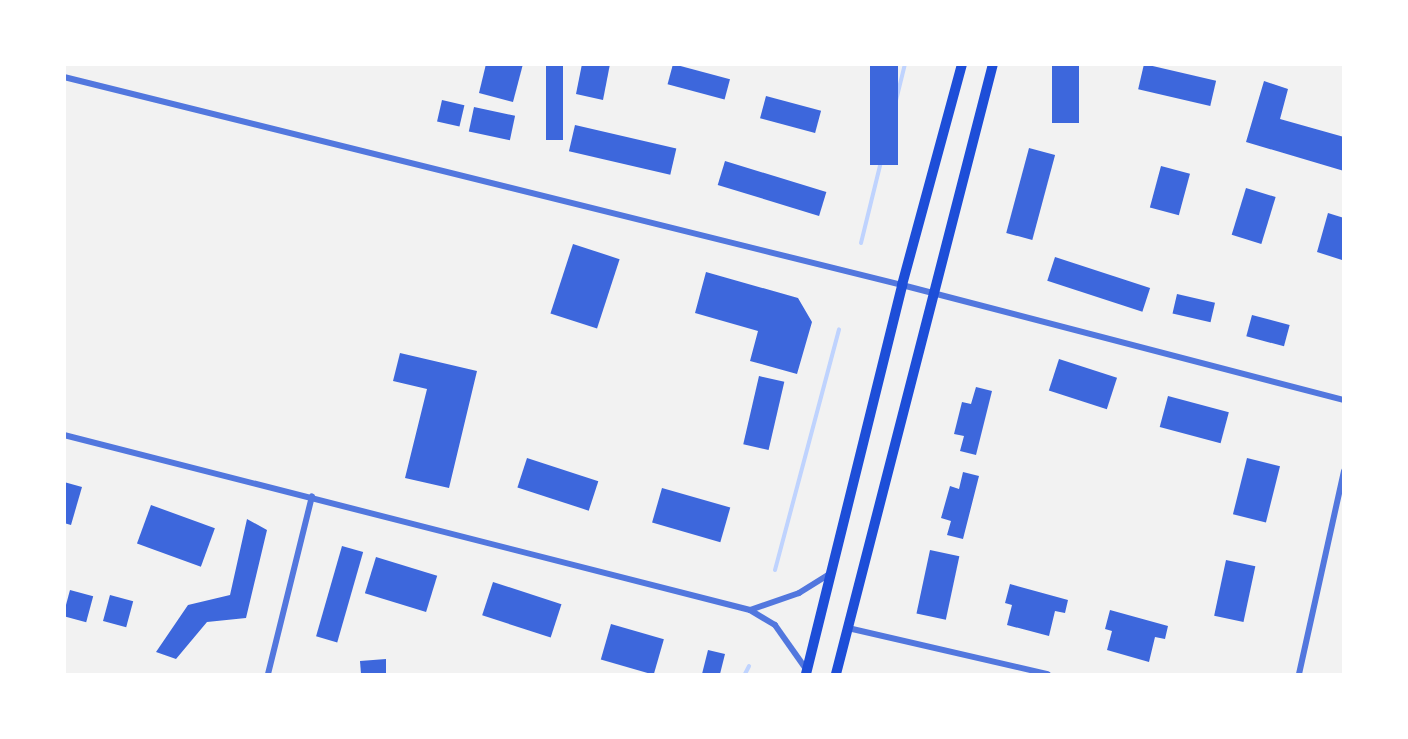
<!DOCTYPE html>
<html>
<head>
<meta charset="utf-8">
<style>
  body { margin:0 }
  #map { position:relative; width:1408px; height:739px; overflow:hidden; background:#f2f2f2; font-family:"Archivo Narrow",sans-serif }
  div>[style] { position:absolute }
  .stream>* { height:4px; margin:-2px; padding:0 2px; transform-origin:2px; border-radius:2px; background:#bfd3fe }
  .building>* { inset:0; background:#3d67dc; transform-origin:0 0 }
  .minor>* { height:6px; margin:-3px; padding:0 3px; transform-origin:3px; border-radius:3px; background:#5277de }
  .secondary>* { height:10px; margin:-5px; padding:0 5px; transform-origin:5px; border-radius:5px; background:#1d4ed8 }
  span { translate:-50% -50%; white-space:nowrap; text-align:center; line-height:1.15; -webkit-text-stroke:5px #fff; paint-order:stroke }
  .frame { position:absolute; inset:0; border:66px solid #fff; pointer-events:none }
</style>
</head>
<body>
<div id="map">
  <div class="stream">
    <i style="left:861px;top:243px;width:184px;rotate:-76.2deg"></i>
    <i style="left:775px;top:570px;width:249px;rotate:-75.1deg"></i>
    <i style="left:745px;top:674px;width:9px;rotate:-63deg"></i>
  </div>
  <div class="building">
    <i style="clip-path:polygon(486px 64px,523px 64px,513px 102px,479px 93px)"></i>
    <i style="left:546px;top:64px;width:17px;height:76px"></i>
    <i style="clip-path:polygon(582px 64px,610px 64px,603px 100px,576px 94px)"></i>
    <i style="left:673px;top:64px;width:59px;height:21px;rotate:15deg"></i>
    <i style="left:870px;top:64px;width:28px;height:101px"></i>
    <i style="left:1052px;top:64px;width:27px;height:59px"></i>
    <i style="left:1144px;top:64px;width:74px;height:26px;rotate:13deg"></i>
    <i style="clip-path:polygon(1264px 81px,1288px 89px,1280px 119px,1344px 137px,1344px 171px,1246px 142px)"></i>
    <i style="left:766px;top:96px;width:57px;height:23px;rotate:15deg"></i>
    <i style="left:442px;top:100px;width:23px;height:22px;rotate:13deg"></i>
    <i style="left:474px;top:107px;width:42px;height:25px;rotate:12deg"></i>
    <i style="left:575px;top:125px;width:104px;height:27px;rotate:13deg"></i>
    <i style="left:1029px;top:148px;width:27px;height:88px;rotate:15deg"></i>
    <i style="left:725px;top:161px;width:106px;height:25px;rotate:17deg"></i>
    <i style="left:1161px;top:166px;width:30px;height:43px;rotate:15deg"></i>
    <i style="left:1246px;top:188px;width:31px;height:49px;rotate:17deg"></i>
    <i style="clip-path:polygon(1328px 213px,1344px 218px,1342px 260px,1317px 252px)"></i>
    <i style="left:573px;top:244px;width:49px;height:73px;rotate:18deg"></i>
    <i style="left:1055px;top:257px;width:100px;height:25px;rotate:18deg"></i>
    <i style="clip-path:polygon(706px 272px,798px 298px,812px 322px,797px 374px,750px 361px,758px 331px,695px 313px)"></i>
    <i style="left:1177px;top:294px;width:39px;height:20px;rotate:13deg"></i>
    <i style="left:1252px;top:315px;width:39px;height:22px;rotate:15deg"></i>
    <i style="clip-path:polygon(400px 353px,477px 371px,449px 488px,405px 478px,427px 389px,393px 381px)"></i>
    <i style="left:1059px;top:359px;width:61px;height:33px;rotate:18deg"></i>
    <i style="left:759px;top:376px;width:26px;height:70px;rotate:13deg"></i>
    <i style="clip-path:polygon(976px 387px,992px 391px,976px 455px,960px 451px,964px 436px,954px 434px,962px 402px,971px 404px)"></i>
    <i style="left:1168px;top:396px;width:63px;height:32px;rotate:15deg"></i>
    <i style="left:527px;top:458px;width:75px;height:31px;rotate:18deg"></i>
    <i style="left:1247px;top:458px;width:34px;height:58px;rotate:14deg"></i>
    <i style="clip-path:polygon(963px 472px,979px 476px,963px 539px,947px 535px,951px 521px,941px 518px,950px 486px,959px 489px)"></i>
    <i style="clip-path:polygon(64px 482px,82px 487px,71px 525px,64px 523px)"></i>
    <i style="left:662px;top:488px;width:71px;height:36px;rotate:16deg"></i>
    <i style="left:151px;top:505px;width:68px;height:41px;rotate:20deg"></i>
    <i style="clip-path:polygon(247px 519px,267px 530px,246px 618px,207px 622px,176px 659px,156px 652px,188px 605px,230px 595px)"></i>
    <i style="left:342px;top:546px;width:22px;height:94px;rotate:16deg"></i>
    <i style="left:930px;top:550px;width:30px;height:65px;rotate:12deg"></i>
    <i style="left:376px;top:557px;width:64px;height:38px;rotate:17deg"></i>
    <i style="left:1226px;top:560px;width:30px;height:57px;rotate:12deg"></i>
    <i style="left:493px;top:582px;width:72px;height:35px;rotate:18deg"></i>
    <i style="clip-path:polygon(1010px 584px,1068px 600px,1065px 613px,1055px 611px,1049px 636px,1007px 625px,1012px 605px,1005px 603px)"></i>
    <i style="left:70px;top:590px;width:24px;height:27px;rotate:15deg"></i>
    <i style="left:110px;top:595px;width:24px;height:27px;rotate:15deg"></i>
    <i style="clip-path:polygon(1110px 610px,1168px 626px,1165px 639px,1155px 637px,1149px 662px,1107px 650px,1112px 631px,1105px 629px)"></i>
    <i style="left:611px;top:624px;width:55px;height:37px;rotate:16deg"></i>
    <i style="clip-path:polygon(708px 650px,725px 654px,720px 674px,702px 674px)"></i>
    <i style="clip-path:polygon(386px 659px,386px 674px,361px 674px,360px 661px)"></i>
  </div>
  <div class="minor">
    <i style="left:64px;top:77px;width:863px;rotate:13.94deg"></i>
    <i style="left:902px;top:285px;width:457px;rotate:14.6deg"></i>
    <i style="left:64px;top:435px;width:708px;rotate:14.31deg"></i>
    <i style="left:848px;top:628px;width:205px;rotate:13deg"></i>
    <i style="left:806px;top:669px;width:54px;rotate:-125.2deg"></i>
    <i style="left:775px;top:625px;width:29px;rotate:-149deg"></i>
    <i style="left:750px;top:610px;width:52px;rotate:-19.1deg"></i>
    <i style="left:799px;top:593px;width:36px;rotate:-32deg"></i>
    <i style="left:268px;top:674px;width:183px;rotate:-76.1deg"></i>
    <i style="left:1299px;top:674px;width:208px;rotate:-77.5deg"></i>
  </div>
  <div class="secondary">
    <i style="left:806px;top:674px;width:401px;rotate:-76.1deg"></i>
    <i style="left:902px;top:285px;width:229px;rotate:-74.8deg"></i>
    <i style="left:836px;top:674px;width:630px;rotate:-75.57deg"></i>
  </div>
  <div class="frame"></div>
</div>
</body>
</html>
